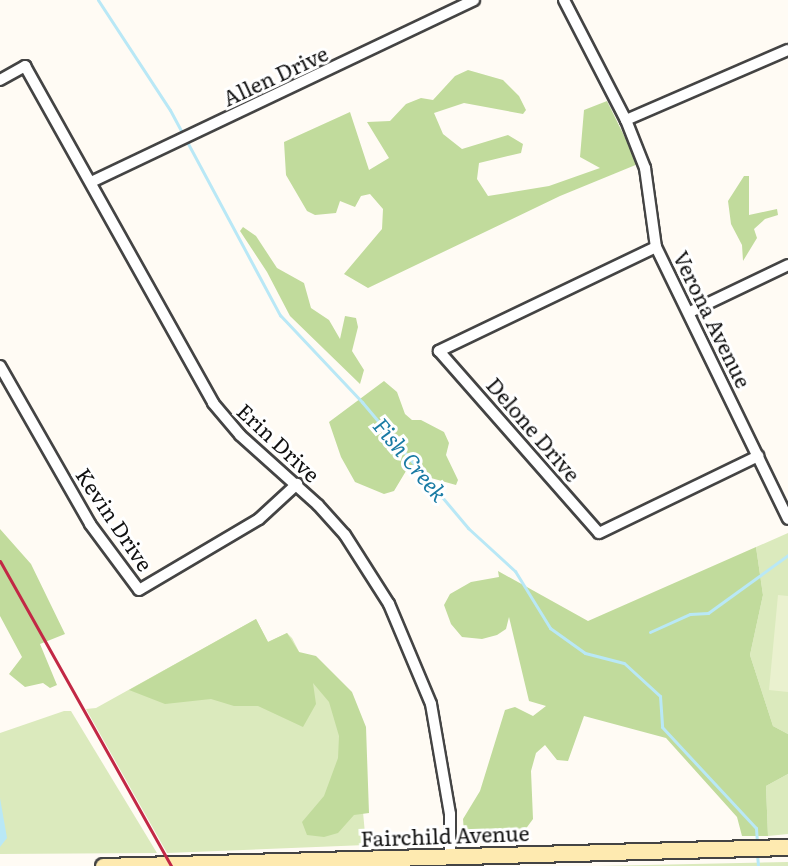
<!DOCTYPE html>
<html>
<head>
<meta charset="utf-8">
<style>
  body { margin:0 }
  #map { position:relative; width:788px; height:866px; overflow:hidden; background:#fffbf4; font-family:Literata,serif }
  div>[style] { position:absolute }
  .green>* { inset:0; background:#dbeabd }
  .forest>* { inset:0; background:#c1db9c }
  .pitch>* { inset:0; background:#eaf1cf }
  .water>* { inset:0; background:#b9e8f6 }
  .stream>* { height:3px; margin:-1.5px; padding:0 1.5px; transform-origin:1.5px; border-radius:1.5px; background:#b9e8f6 }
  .roads { filter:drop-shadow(2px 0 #444) drop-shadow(-2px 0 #444) drop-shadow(0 2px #444) drop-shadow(0 -2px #444) }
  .street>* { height:10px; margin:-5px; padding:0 5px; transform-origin:5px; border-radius:5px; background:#fff }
  .secondary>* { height:15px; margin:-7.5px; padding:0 7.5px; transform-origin:7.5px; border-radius:7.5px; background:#feeab0 }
  .rail>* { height:3px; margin:-1.5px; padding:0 1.5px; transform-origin:1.5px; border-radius:1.5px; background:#c22845 }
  span { translate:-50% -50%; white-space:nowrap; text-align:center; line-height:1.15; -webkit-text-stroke:6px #fff; paint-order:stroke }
  .street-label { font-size:21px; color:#111 }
  .water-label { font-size:22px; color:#197ba4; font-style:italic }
</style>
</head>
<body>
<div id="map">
  <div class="green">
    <i style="clip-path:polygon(788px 533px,788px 734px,773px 726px,750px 655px,763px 595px,756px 547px)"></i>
    <i style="clip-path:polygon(256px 619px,268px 642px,287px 633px,292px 638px,310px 673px,320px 670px,356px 734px,366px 845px,167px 853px,86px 709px,96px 708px)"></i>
    <i style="clip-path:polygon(64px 711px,71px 711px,157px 853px,0 854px,0 733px)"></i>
    <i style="clip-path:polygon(788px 774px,788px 834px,768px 836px,766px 786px)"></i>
    <i style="clip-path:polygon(788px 862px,788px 866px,598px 866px)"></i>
  </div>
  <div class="forest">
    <i style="clip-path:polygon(468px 70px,503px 80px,519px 96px,526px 110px,523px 114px,464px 103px,434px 113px,443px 134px,462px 149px,508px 135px,523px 144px,521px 153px,479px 163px,477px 179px,488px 196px,549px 186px,600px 168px,580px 157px,584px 110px,607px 101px,638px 164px,560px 196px,368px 288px,344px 274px,382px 229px,383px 209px,370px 194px,361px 196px,355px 207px,340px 201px,336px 213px,315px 215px,307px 211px,286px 175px,284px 142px,350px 112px,369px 170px,389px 158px,367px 122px,390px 121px,406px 104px,421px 98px,433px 100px,455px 76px)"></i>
    <i style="clip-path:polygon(744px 176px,749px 176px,749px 215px,777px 209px,778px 215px,765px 219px,754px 229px,757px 238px,743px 261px,742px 245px,731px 224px,728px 201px)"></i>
    <i style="clip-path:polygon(243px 227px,256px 236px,277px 268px,304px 283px,311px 308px,329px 320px,340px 339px,345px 316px,356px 318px,358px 327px,352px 351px,364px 370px,360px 384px,290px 316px,267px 272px,240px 231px)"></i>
    <i style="clip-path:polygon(384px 381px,397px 392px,405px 414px,412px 420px,421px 420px,444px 432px,449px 443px,446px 455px,458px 480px,456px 485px,406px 471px,394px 491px,384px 494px,355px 482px,341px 457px,329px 422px)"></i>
    <i style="clip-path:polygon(0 529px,31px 564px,65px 634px,40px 644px,57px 685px,50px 688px,43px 683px,25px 687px,9px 674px,22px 657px,0 616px)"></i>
    <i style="clip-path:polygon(756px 547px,763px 595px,750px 655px,773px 726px,788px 734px,788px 774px,766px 786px,768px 836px,742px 836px,737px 817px,666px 738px,584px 716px,568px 761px,557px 760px,545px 745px,536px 753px,531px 771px,533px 819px,522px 834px,489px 838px,464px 833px,463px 819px,480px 791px,505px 710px,515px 707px,533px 716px,546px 706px,529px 701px,509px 617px,506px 629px,497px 635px,482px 639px,462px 637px,451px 624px,444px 605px,450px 594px,471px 582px,499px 577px,498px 571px,588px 621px)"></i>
    <i style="clip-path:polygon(256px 619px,268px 642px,287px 633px,299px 652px,316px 656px,352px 692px,366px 727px,369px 813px,354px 815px,338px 833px,324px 837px,307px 835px,302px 822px,324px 796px,338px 758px,339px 736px,329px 702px,313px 683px,316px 704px,303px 727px,258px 706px,234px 706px,211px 699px,165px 704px,129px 690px)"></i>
  </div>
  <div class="pitch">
    <i style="clip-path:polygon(778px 595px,788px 596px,788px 692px,769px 690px)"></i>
  </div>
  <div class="water">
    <i style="clip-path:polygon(0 798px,7px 838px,0 847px)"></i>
  </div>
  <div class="stream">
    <i style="left:98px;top:0;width:131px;rotate:56.8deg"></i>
    <i style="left:170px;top:110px;width:233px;rotate:61.8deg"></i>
    <i style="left:280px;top:315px;width:120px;rotate:46.7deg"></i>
    <i style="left:362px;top:402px;width:165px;rotate:49.9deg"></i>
    <i style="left:468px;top:528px;width:64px;rotate:42.5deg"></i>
    <i style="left:515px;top:571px;width:67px;rotate:58.4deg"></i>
    <i style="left:550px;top:628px;width:43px;rotate:35.5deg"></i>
    <i style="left:585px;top:653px;width:40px;rotate:14.4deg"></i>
    <i style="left:624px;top:663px;width:49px;rotate:42.5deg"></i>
    <i style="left:660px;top:696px;width:31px;rotate:86deg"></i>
    <i style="left:662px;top:727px;width:138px;rotate:47.1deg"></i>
    <i style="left:756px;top:828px;width:16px;rotate:86deg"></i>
    <i style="left:650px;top:632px;width:44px;rotate:-24.2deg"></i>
    <i style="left:690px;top:614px;width:18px;rotate:-3deg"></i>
    <i style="left:708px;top:613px;width:99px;rotate:-35.9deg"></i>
    <i style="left:757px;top:854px;width:12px;rotate:85deg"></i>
  </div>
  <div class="roads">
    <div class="street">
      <i style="left:564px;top:0;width:135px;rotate:62.7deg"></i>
      <i style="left:626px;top:120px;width:52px;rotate:68.4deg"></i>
      <i style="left:645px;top:168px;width:80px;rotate:82.1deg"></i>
      <i style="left:656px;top:247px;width:302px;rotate:64.1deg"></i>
      <i style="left:0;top:80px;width:29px;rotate:-29deg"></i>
      <i style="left:25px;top:66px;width:386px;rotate:60.8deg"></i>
      <i style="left:213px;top:403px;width:42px;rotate:49.8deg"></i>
      <i style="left:240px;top:435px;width:105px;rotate:41.9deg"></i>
      <i style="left:318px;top:505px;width:40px;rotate:48deg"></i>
      <i style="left:345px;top:535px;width:82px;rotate:57.5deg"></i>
      <i style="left:389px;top:604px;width:108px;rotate:67.2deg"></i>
      <i style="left:431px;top:704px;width:112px;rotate:80.2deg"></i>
      <i style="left:450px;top:814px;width:42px;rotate:90deg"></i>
      <i style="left:626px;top:120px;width:176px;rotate:-23.4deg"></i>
      <i style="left:91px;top:182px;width:424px;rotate:-25.4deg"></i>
      <i style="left:656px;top:247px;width:241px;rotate:154.4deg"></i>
      <i style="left:439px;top:351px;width:242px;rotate:48.7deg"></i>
      <i style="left:599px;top:533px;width:177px;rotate:-25.8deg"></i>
      <i style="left:690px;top:312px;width:109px;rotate:-25.6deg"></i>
      <i style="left:0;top:366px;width:182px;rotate:60.3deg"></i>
      <i style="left:90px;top:524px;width:82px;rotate:53.4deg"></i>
      <i style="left:139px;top:590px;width:139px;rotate:-30.6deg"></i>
      <i style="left:259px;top:519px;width:52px;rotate:-42.6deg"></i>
    </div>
    <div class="secondary">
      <i style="left:103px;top:866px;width:685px;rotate:-1.59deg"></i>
    </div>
  </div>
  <div class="rail">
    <i style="left:0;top:561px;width:350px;rotate:60.7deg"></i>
  </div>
  <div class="street-label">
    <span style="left:275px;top:75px;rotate:-25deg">Allen Drive</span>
    <span style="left:713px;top:319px;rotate:64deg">Verona Avenue</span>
    <span style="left:534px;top:429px;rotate:49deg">Delone Drive</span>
    <span style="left:279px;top:442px;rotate:43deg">Erin Drive</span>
    <span style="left:115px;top:519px;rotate:56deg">Kevin Drive</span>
    <span style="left:445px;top:835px;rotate:-2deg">Fairchild Avenue</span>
  </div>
  <div class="water-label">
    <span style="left:411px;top:459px;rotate:50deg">Fish Creek</span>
  </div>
</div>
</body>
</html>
